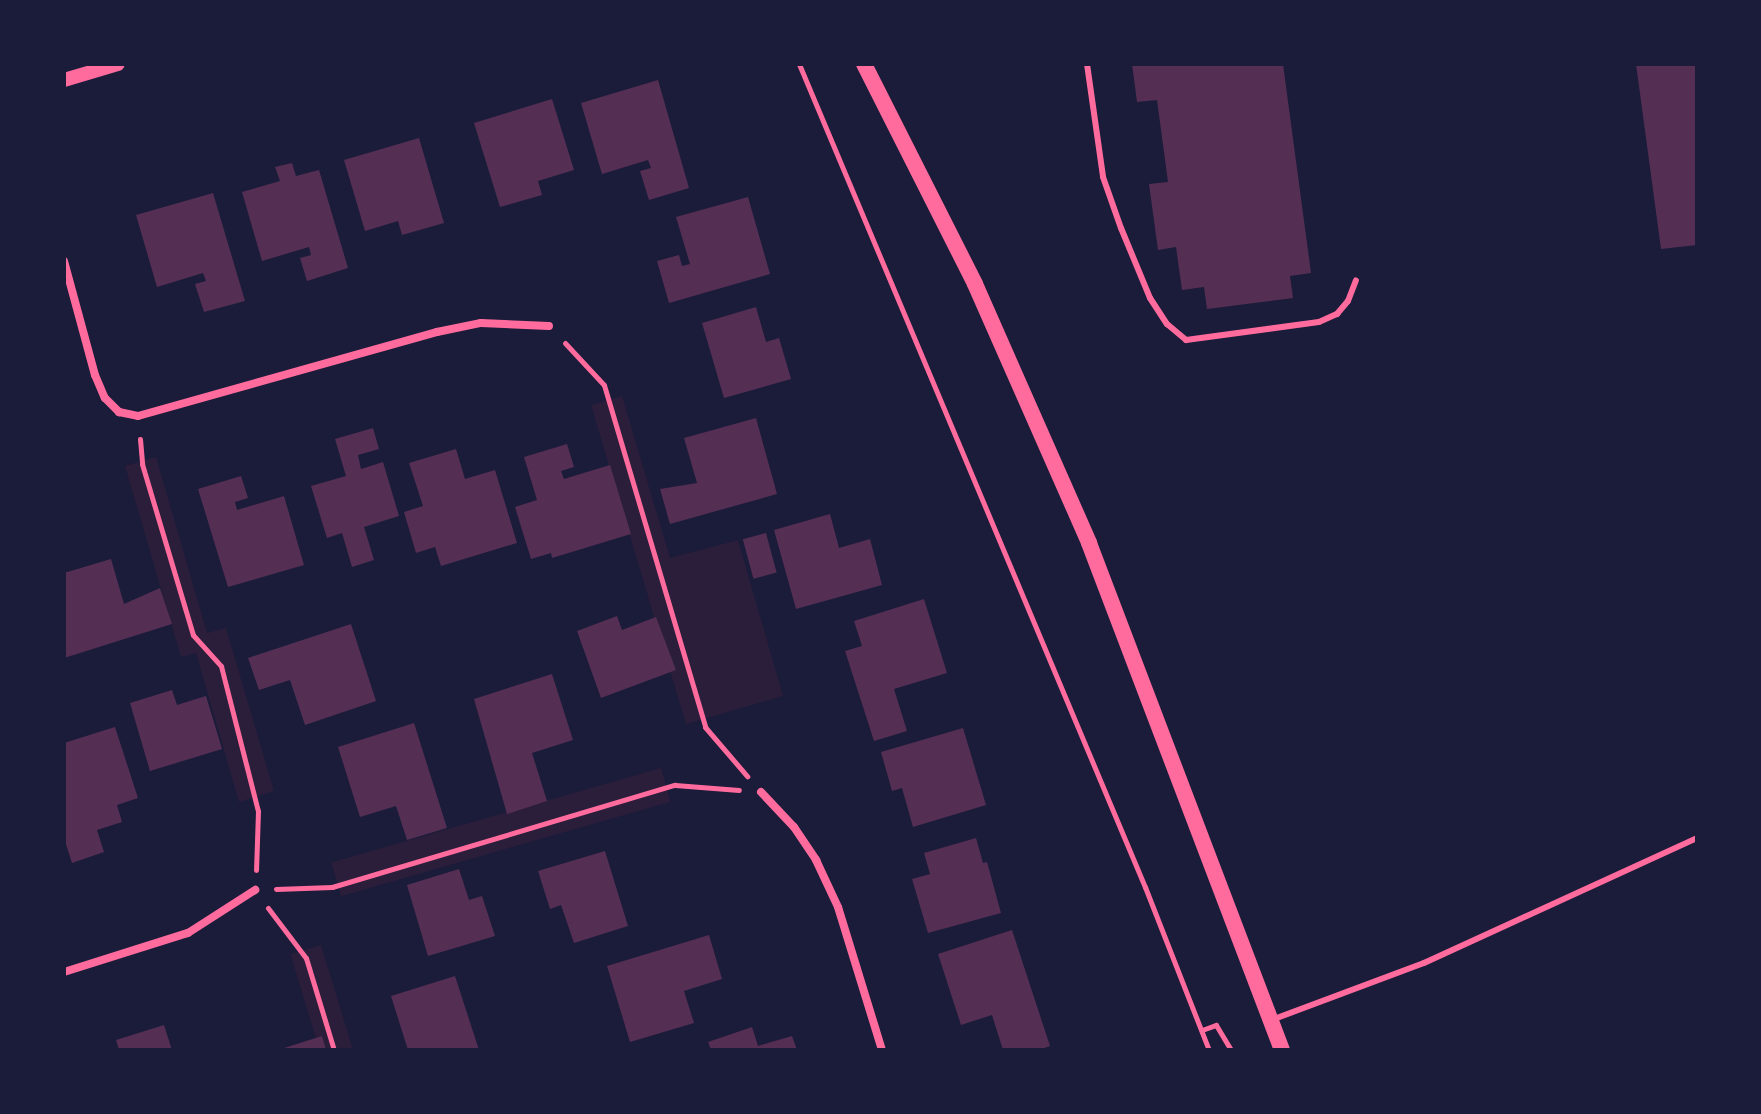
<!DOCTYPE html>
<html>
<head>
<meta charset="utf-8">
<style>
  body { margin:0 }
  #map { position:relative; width:1761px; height:1114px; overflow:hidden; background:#1b1b3a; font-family:Barlow,sans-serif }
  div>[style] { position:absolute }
  .green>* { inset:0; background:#2a1e3b; transform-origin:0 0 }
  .building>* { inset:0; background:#542f53; transform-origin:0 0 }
  .path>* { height:5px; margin:-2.5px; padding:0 2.5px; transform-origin:2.5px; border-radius:2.5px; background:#ff6b9d }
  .service>* { height:6px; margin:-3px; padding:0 3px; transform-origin:3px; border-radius:3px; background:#ff6b9d }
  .minor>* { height:8px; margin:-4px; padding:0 4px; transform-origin:4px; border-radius:4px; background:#ff6b9d }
  .tertiary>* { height:14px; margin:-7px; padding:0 7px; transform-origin:7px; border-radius:7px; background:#ff6b9d }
  .secondary>* { height:16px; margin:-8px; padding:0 8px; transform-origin:8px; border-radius:8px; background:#ff6b9d }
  span { translate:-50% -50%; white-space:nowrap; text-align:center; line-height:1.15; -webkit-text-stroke:6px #1b1b3a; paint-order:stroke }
  .frame { position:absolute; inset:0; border:66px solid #1b1b3a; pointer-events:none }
</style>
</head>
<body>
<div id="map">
  <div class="green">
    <i style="clip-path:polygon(622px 396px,670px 558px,738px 540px,783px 696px,686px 724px,591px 405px)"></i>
    <i style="clip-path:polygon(156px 457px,207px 633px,226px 628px,274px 791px,239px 802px,196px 653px,181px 657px,125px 466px)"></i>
    <i style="left:661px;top:768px;width:35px;height:343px;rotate:74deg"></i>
    <i style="left:321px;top:945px;width:110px;height:32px;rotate:73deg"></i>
  </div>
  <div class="building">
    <i style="clip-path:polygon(1132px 64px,1283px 64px,1311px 273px,1290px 276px,1293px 298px,1207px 309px,1204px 287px,1182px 290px,1176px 247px,1158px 250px,1149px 184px,1168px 182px,1157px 100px,1137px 102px)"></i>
    <i style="clip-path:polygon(1636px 64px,1697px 64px,1697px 245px,1661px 249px)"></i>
    <i style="clip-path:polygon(658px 80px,689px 188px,649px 200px,640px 171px,651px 168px,648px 160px,602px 174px,581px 103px)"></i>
    <i style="clip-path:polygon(552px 99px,574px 170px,538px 181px,542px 195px,500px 207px,474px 123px)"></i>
    <i style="clip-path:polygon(419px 138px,444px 223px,402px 235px,398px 221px,365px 231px,344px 160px)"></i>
    <i style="clip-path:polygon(292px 163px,296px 176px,319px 170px,348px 268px,307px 281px,300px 258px,311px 255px,309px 247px,262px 261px,242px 192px,280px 181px,275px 167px)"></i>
    <i style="clip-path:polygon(213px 193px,245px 301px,204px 312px,195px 284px,206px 281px,203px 273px,157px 287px,136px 215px)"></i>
    <i style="clip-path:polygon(748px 197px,770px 274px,669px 303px,657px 261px,679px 255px,682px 266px,690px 264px,676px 217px)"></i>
    <i style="clip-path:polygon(756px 307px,766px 342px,779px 338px,791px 379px,724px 398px,702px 323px)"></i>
    <i style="clip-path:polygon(756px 418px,777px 494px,670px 524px,660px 489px,697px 483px,684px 438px)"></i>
    <i style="clip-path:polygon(373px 428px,379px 449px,358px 455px,361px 469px,383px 462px,399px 516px,364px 527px,374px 560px,352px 567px,342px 533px,327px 538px,311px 486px,346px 476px,335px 439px)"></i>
    <i style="clip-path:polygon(567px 444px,574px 467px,561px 471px,564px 479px,610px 465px,631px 534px,552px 558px,551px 553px,531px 559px,515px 507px,537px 500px,524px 457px)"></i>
    <i style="clip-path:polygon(456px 449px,465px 479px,495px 470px,517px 543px,441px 566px,435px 547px,416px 553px,404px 512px,423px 506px,409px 463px)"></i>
    <i style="clip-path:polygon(241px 476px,248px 498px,235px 502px,237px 510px,284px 496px,304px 565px,228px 587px,198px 489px)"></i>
    <i style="clip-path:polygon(830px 514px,839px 548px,870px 539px,882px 585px,796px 609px,774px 530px)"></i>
    <i style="left:766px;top:533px;width:41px;height:24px;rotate:75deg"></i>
    <i style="clip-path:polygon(111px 559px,124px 604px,160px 588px,172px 624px,64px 658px,64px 573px)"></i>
    <i style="clip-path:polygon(924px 599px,947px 673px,894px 689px,907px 731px,874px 741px,845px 651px,862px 646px,854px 621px)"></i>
    <i style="clip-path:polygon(617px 616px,622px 630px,656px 617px,676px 670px,601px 698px,577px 631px)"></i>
    <i style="clip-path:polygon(351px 624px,376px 701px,305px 725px,290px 680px,259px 690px,248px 658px)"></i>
    <i style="clip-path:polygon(552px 674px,573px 740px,532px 753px,547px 801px,507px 814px,474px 699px)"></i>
    <i style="clip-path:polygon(172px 690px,177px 705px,206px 696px,222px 749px,150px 771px,130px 703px)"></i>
    <i style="clip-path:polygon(414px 723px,447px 828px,407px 840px,396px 806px,360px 817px,338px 747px)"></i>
    <i style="clip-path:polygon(115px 727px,138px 798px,117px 805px,122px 822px,97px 830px,104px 852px,72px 863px,64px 838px,64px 743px)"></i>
    <i style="clip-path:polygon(963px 728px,986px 805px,913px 827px,902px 788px,892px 791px,881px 752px)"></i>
    <i style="clip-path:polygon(976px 838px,983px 863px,987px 862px,1001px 913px,928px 933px,912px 879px,930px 874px,924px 853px)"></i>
    <i style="clip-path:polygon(605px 851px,628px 926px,574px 943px,561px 905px,550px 909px,538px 871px)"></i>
    <i style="clip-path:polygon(459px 869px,469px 900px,482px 896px,495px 936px,428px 956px,407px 885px)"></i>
    <i style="clip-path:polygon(1012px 930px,1050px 1046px,1039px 1050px,1003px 1050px,992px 1015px,961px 1025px,938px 954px)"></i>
    <i style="clip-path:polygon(709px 935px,722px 979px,684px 991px,694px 1023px,630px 1042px,607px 966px)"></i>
    <i style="clip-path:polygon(455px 976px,479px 1050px,408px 1050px,391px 996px)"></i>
    <i style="clip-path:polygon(164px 1025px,172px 1050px,119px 1050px,116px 1040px)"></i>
    <i style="clip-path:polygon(752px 1027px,758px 1046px,792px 1036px,797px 1050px,711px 1050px,708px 1042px)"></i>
    <i style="clip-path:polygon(322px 1036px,326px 1050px,281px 1050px,281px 1049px)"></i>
  </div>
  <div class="path">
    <i style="left:799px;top:64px;width:893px;rotate:67.2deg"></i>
    <i style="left:1145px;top:887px;width:175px;rotate:68.6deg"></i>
    <i style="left:565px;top:343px;width:57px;rotate:47.1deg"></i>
    <i style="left:604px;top:385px;width:357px;rotate:73.5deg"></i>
    <i style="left:705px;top:727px;width:65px;rotate:49.4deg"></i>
    <i style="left:140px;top:439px;width:25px;rotate:85deg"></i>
    <i style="left:142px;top:464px;width:178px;rotate:73.4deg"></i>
    <i style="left:193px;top:635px;width:42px;rotate:47.9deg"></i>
    <i style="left:221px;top:666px;width:150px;rotate:75.7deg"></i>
    <i style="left:258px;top:811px;width:59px;rotate:91.9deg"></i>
    <i style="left:276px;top:889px;width:56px;rotate:-2deg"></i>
    <i style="left:332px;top:887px;width:358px;rotate:-16.6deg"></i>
    <i style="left:675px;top:785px;width:64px;rotate:4.5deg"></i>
    <i style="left:268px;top:908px;width:63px;rotate:52.8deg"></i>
    <i style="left:306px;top:958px;width:96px;rotate:73.1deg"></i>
    <i style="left:1202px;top:1030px;width:15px;rotate:-20deg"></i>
    <i style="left:1216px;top:1025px;width:29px;rotate:59deg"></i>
  </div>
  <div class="service">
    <i style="left:1087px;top:64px;width:114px;rotate:81.9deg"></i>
    <i style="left:1103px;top:177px;width:54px;rotate:70.6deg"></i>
    <i style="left:1121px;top:228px;width:76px;rotate:67.5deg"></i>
    <i style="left:1150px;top:298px;width:31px;rotate:57deg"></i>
    <i style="left:1167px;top:324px;width:25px;rotate:40deg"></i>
    <i style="left:1186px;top:340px;width:134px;rotate:-7.7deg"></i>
    <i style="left:1319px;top:322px;width:20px;rotate:-24deg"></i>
    <i style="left:1337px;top:314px;width:17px;rotate:-50deg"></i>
    <i style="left:1348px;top:301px;width:22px;rotate:-69deg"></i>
    <i style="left:1274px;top:1019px;width:160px;rotate:-20.5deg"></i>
    <i style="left:1424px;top:963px;width:300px;rotate:-24.6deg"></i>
  </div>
  <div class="minor">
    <i style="left:64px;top:261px;width:118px;rotate:74.8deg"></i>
    <i style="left:95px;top:375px;width:25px;rotate:67deg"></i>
    <i style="left:105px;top:398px;width:20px;rotate:45deg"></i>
    <i style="left:119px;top:412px;width:19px;rotate:12deg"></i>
    <i style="left:138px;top:416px;width:311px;rotate:-15.7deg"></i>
    <i style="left:437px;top:332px;width:45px;rotate:-11.6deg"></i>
    <i style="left:481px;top:323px;width:68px;rotate:2.5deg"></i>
    <i style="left:761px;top:792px;width:48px;rotate:46.7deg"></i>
    <i style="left:794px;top:827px;width:40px;rotate:56deg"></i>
    <i style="left:816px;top:860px;width:52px;rotate:64.9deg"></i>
    <i style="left:838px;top:907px;width:150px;rotate:72.9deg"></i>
    <i style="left:64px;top:972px;width:130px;rotate:-17.5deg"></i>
    <i style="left:188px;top:933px;width:80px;rotate:-32.7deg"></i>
  </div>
  <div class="tertiary">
    <i style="left:64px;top:80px;width:56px;rotate:-16.5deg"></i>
  </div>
  <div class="secondary">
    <i style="left:864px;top:64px;width:246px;rotate:63.2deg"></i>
    <i style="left:975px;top:284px;width:283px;rotate:66.2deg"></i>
    <i style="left:1089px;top:543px;width:542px;rotate:69.16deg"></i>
  </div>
  <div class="frame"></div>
</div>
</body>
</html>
